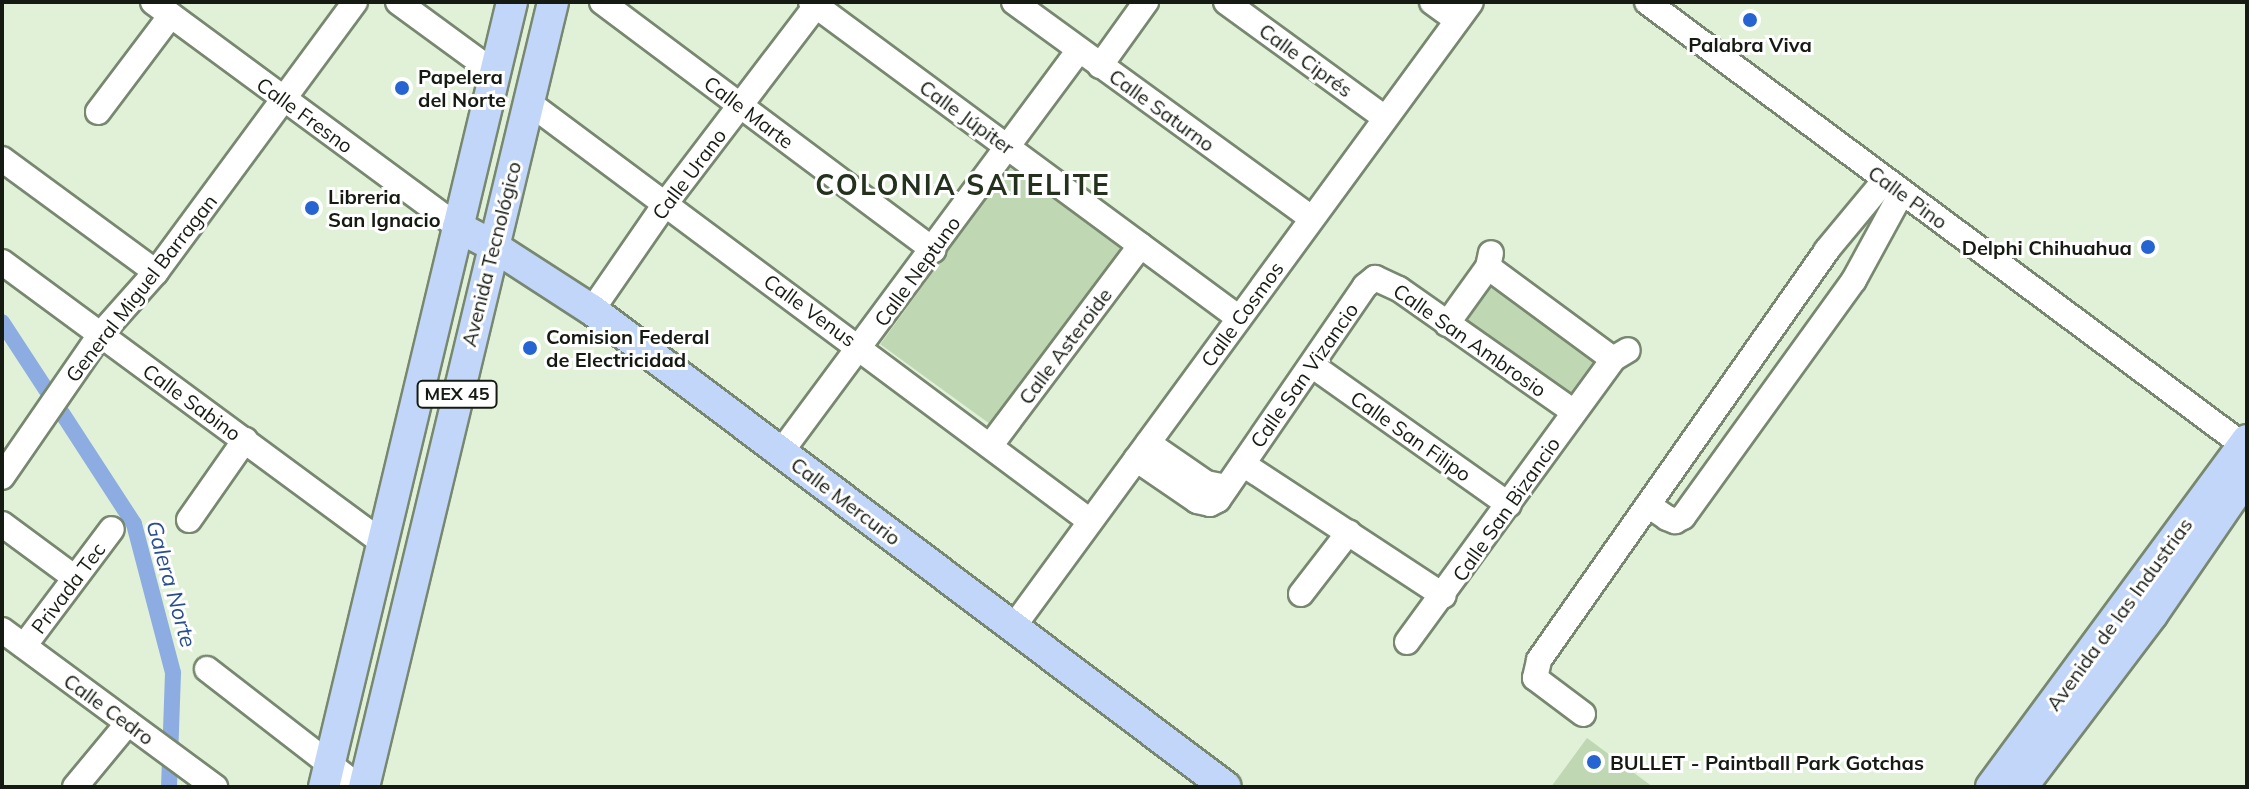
<!DOCTYPE html>
<html>
<head>
<meta charset="utf-8">
<style>
  body { margin:0 }
  #map { position:relative; width:2249px; height:789px; overflow:hidden; background:#e0f1d7; font-family:Mulish,sans-serif }
  div>[style] { position:absolute }
  .green>* { inset:0; background:#bfd7b2; transform-origin:0 0 }
  .canal>* { height:16px; margin:-8px; padding:0 8px; transform-origin:8px; border-radius:8px; background:#8dade2 }
  .roads { filter:drop-shadow(2px 0 #788870) drop-shadow(-2px 0 #788870) drop-shadow(0 2px #788870) drop-shadow(0 -2px #788870) }
  .minor>* { height:24px; margin:-12px; padding:0 12px; transform-origin:12px; border-radius:12px; background:#fff }
  .major>* { height:30px; margin:-15px; padding:0 15px; transform-origin:15px; border-radius:15px; background:#c1d6f9 }
  .dots>* { width:22px; height:22px; translate:-50% -50%; box-sizing:border-box; border:4px solid #fff; border-radius:50% }
  span { translate:-50% -50%; white-space:nowrap; text-align:center; line-height:1.15; -webkit-text-stroke:6px #fff; paint-order:stroke }
  .shield-label span { padding:2px 6px; background:#fff; border:2px solid; border-radius:6px; -webkit-text-stroke-width:0 }
  .shield-label { font-size:18px; color:#151b12; font-weight:700 }
  .poi-label { font-size:20px; color:#151b12; font-weight:700 }
  .left { translate:0 -50%; text-align:left }
  .right { translate:-100% -50%; text-align:right }
  .street-label { font-size:20px; color:#151b12 }
  .water-label { font-size:22px; color:#294e8f; font-style:italic }
  .district-label { font-size:28px; color:#24311d; font-weight:700; letter-spacing:2px }
  .frame { position:absolute; inset:0; border:4px solid #151b12; pointer-events:none }
</style>
</head>
<body>
<div id="map">
  <div class="green">
    <i style="left:1009px;top:167px;width:142px;height:219px;rotate:36deg"></i>
    <i style="left:1488px;top:267px;width:155px;height:70px;rotate:36deg"></i>
    <i style="clip-path:polygon(1587px 738px,1653px 787px,1551px 787px)"></i>
  </div>
  <div class="canal">
    <i style="left:2px;top:322px;width:82px;rotate:56.9deg"></i>
    <i style="left:62px;top:413px;width:132px;rotate:57deg"></i>
    <i style="left:134px;top:524px;width:154px;rotate:75.3deg"></i>
    <i style="left:173px;top:673px;width:114px;rotate:92deg"></i>
  </div>
  <div class="roads">
    <div class="minor">
      <i style="left:153px;top:2px;width:379px;rotate:36.4deg"></i>
      <i style="left:398px;top:2px;width:120px;rotate:36.2deg"></i>
      <i style="left:602px;top:2px;width:414px;rotate:36.8deg"></i>
      <i style="left:811px;top:2px;width:532px;rotate:36.44deg"></i>
      <i style="left:1014px;top:2px;width:367px;rotate:36deg"></i>
      <i style="left:1226px;top:2px;width:197px;rotate:36.1deg"></i>
      <i style="left:1432px;top:2px;width:31px;rotate:36deg"></i>
      <i style="left:1647px;top:2px;width:748px;rotate:36.62deg"></i>
      <i style="left:1100px;top:66px;width:79px;rotate:-54.3deg"></i>
      <i style="left:528px;top:102px;width:701px;rotate:36.71deg"></i>
      <i style="left:98px;top:112px;width:121px;rotate:-53deg"></i>
      <i style="left:2px;top:159px;width:191px;rotate:36.3deg"></i>
      <i style="left:2px;top:262px;width:472px;rotate:36.4deg"></i>
      <i style="left:1488px;top:267px;width:155px;rotate:36.4deg"></i>
      <i style="left:592px;top:310px;width:129px;rotate:-55.4deg"></i>
      <i style="left:665px;top:204px;width:254px;rotate:-52.7deg"></i>
      <i style="left:1447px;top:324px;width:70px;rotate:-54.3deg"></i>
      <i style="left:1488px;top:267px;width:14px;rotate:-78deg"></i>
      <i style="left:1313px;top:366px;width:240px;rotate:35.3deg"></i>
      <i style="left:1148px;top:443px;width:70px;rotate:34.6deg"></i>
      <i style="left:1206px;top:483px;width:21px;rotate:11deg"></i>
      <i style="left:990px;top:446px;width:251px;rotate:-53.1deg"></i>
      <i style="left:781px;top:452px;width:500px;rotate:-53.45deg"></i>
      <i style="left:1136px;top:459px;width:74px;rotate:34.5deg"></i>
      <i style="left:1197px;top:501px;width:13px;rotate:13deg"></i>
      <i style="left:1210px;top:504px;width:9px;rotate:-27deg"></i>
      <i style="left:1218px;top:500px;width:260px;rotate:-55.5deg"></i>
      <i style="left:1365px;top:286px;width:13px;rotate:-39deg"></i>
      <i style="left:1375px;top:278px;width:26px;rotate:25deg"></i>
      <i style="left:1399px;top:289px;width:214px;rotate:35.1deg"></i>
      <i style="left:1243px;top:464px;width:240px;rotate:33.3deg"></i>
      <i style="left:2px;top:477px;width:173px;rotate:-55.4deg"></i>
      <i style="left:100px;top:335px;width:84px;rotate:-48.4deg"></i>
      <i style="left:156px;top:272px;width:335px;rotate:-53.6deg"></i>
      <i style="left:1648px;top:505px;width:23px;rotate:34deg"></i>
      <i style="left:1667px;top:518px;width:9px;rotate:21deg"></i>
      <i style="left:1675px;top:521px;width:9px;rotate:-27deg"></i>
      <i style="left:1683px;top:517px;width:292px;rotate:-54.2deg"></i>
      <i style="left:1854px;top:280px;width:100px;rotate:-61.4deg"></i>
      <i style="left:189px;top:520px;width:98px;rotate:-55deg"></i>
      <i style="left:2px;top:524px;width:89px;rotate:36.4deg"></i>
      <i style="left:1301px;top:594px;width:78px;rotate:-52.3deg"></i>
      <i style="left:1014px;top:626px;width:773px;rotate:-53.78deg"></i>
      <i style="left:2px;top:630px;width:265px;rotate:36.4deg"></i>
      <i style="left:1407px;top:642px;width:350px;rotate:-53.9deg"></i>
      <i style="left:1613px;top:359px;width:17px;rotate:-31deg"></i>
      <i style="left:24px;top:646px;width:146px;rotate:-53.1deg"></i>
      <i style="left:207px;top:669px;width:192px;rotate:37.8deg"></i>
      <i style="left:1583px;top:714px;width:60px;rotate:-143.1deg"></i>
      <i style="left:1535px;top:678px;width:18px;rotate:-77deg"></i>
      <i style="left:1539px;top:660px;width:500px;rotate:-54.9deg"></i>
      <i style="left:1826px;top:251px;width:92px;rotate:-50.3deg"></i>
      <i style="left:75px;top:787px;width:83px;rotate:-50.4deg"></i>
    </div>
    <div class="major">
      <i style="left:458px;top:227px;width:40px;rotate:28deg"></i>
      <i style="left:493px;top:246px;width:118px;rotate:32.9deg"></i>
      <i style="left:592px;top:310px;width:793px;rotate:36.96deg"></i>
      <i style="left:324px;top:787px;width:807px;rotate:-76.53deg"></i>
      <i style="left:364px;top:787px;width:807px;rotate:-76.46deg"></i>
      <i style="left:1991px;top:787px;width:431px;rotate:-53.6deg"></i>
      <i style="left:2022px;top:787px;width:216px;rotate:-52.9deg"></i>
      <i style="left:2152px;top:615px;width:168px;rotate:-55.5deg"></i>
    </div>
  </div>
  <div class="dots">
    <i style="left:1750px;top:20px;background:#2665d1"></i>
    <i style="left:402px;top:88px;background:#2665d1"></i>
    <i style="left:312px;top:208px;background:#2665d1"></i>
    <i style="left:2148px;top:247px;background:#2665d1"></i>
    <i style="left:530px;top:348px;background:#2665d1"></i>
    <i style="left:1594px;top:762px;background:#2665d1"></i>
  </div>
  <div class="shield-label">
    <span style="left:457px;top:394px">MEX 45</span>
  </div>
  <div class="poi-label">
    <span style="left:1750px;top:44px">Palabra Viva</span>
    <span class="left" style="left:418px;top:88px">Papelera<br>del Norte</span>
    <span class="left" style="left:328px;top:208px">Libreria<br>San Ignacio</span>
    <span class="right" style="left:2132px;top:247px">Delphi Chihuahua</span>
    <span class="left" style="left:546px;top:348px">Comision Federal<br>de Electricidad</span>
    <span class="left" style="left:1610px;top:762px">BULLET - Paintball Park Gotchas</span>
  </div>
  <div class="street-label">
    <span style="left:1306px;top:60px;rotate:36deg">Calle Ciprés</span>
    <span style="left:1162px;top:110px;rotate:36deg">Calle Saturno</span>
    <span style="left:749px;top:112px;rotate:37deg">Calle Marte</span>
    <span style="left:305px;top:115px;rotate:36deg">Calle Fresno</span>
    <span style="left:967px;top:117px;rotate:36deg">Calle Júpiter</span>
    <span style="left:689px;top:174px;rotate:-53deg">Calle Urano</span>
    <span style="left:1908px;top:197px;rotate:36deg">Calle Pino</span>
    <span style="left:491px;top:254px;rotate:-76deg">Avenida Tecnológico</span>
    <span style="left:917px;top:271px;rotate:-54deg">Calle Neptuno</span>
    <span style="left:141px;top:288px;rotate:-52deg">General Miguel Barragan</span>
    <span style="left:810px;top:310px;rotate:36deg">Calle Venus</span>
    <span style="left:1242px;top:314px;rotate:-54deg">Calle Cosmos</span>
    <span style="left:1470px;top:340px;rotate:35deg">Calle San Ambrosio</span>
    <span style="left:1065px;top:346px;rotate:-53deg">Calle Asteroide</span>
    <span style="left:1304px;top:375px;rotate:-55deg">Calle San Vizancio</span>
    <span style="left:192px;top:402px;rotate:36deg">Calle Sabino</span>
    <span style="left:1411px;top:436px;rotate:35deg">Calle San Filipo</span>
    <span style="left:846px;top:501px;rotate:37deg">Calle Mercurio</span>
    <span style="left:1506px;top:509px;rotate:-55deg">Calle San Bizancio</span>
    <span style="left:68px;top:588px;rotate:-53deg">Privada Tec</span>
    <span style="left:2119px;top:614px;rotate:-54deg">Avenida de las Industrias</span>
    <span style="left:109px;top:709px;rotate:36deg">Calle Cedro</span>
  </div>
  <div class="water-label">
    <span style="left:171px;top:584px;rotate:74deg">Galera Norte</span>
  </div>
  <div class="district-label">
    <span style="left:963px;top:185px">COLONIA SATELITE</span>
  </div>
  <div class="frame"></div>
</div>
</body>
</html>
